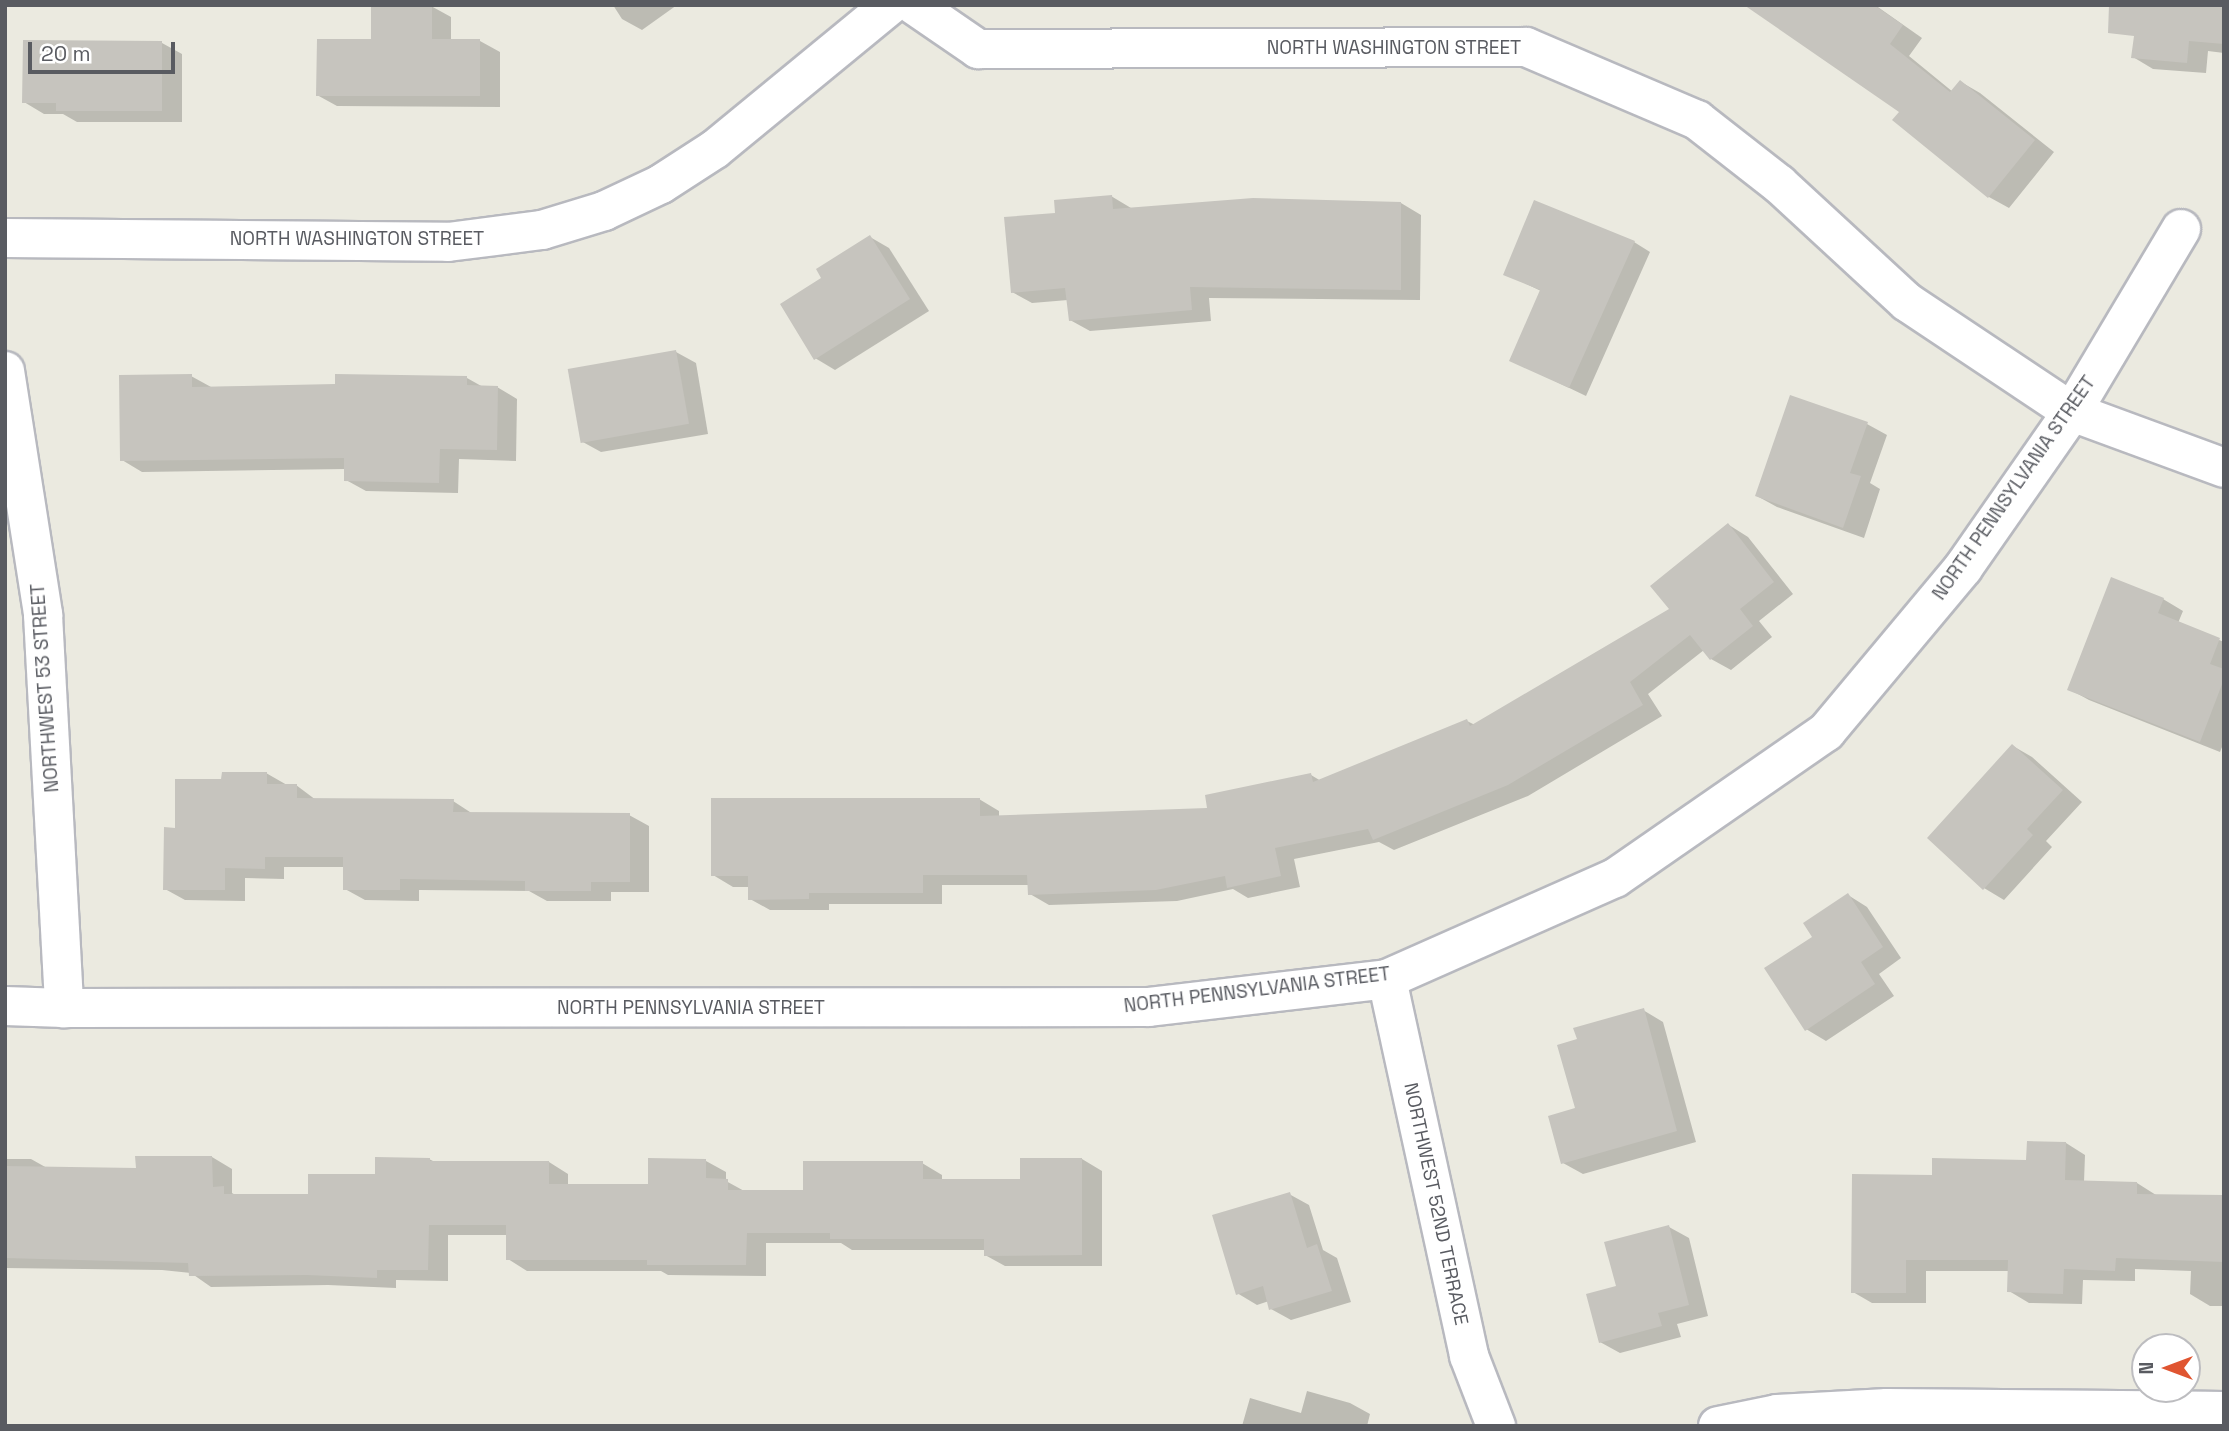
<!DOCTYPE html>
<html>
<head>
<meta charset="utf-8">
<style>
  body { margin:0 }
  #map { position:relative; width:2229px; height:1431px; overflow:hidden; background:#ebeae0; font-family:"Space Grotesk",sans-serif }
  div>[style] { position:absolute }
  .shadow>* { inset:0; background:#0003 }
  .building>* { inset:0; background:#c6c4be; transform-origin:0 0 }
  .roads { filter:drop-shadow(2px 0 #b8b9bf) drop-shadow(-2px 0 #b8b9bf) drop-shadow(0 2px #b8b9bf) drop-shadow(0 -2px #b8b9bf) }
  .street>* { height:38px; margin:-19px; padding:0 19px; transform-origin:19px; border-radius:19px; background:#fff }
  span { translate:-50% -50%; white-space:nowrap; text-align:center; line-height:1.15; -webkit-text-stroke:6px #fff; paint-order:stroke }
  .street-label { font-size:19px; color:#595b61 }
  .frame { position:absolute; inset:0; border:7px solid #595b61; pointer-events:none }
  .north { position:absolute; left:2131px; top:1333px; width:70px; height:70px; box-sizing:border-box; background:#fff; border:2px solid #bdbdc0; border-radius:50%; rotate:270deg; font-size:19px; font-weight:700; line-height:28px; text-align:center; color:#595b61 }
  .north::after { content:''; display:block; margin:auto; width:24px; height:32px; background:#e05531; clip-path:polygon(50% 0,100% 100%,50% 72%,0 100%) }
  .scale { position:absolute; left:28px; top:42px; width:147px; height:32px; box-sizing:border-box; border:4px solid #595b61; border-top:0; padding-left:9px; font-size:21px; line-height:24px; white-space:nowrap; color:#595b61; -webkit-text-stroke:5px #fff; paint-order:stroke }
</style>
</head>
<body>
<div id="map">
  <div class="shadow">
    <i style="clip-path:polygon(613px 5px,677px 5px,642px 30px,622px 19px)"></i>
    <i style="clip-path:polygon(1775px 5px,1875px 5px,1922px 38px,1909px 56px,1953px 92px,1961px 82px,1980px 93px,2054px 152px,2009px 208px,1989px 197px,1901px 111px)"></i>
    <i style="clip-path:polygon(2224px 5px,2224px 53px,2208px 51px,2206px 73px,2153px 69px,2133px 57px)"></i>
    <i style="clip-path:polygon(431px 6px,451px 17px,451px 41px,480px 41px,500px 52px,500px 107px,337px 106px,317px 95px,373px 41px)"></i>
    <i style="clip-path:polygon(162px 43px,182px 54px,182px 122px,77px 122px,63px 114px,44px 114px,24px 102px)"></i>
    <i style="clip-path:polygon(1111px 196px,1131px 208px,1401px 203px,1421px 215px,1420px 300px,1209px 298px,1211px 321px,1090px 331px,1070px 320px,1068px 300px,1032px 303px,1012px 292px,1057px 215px)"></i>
    <i style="clip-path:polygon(870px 237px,889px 248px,929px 311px,835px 370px,815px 358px,824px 278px)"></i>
    <i style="clip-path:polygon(1634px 242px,1650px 252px,1586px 396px,1511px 360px,1541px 291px,1506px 274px)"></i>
    <i style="clip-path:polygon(676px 352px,696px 363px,708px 434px,601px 452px,581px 441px)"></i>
    <i style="clip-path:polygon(191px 376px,211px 387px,337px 386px,467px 378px,483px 387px,497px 387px,517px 399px,516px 461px,459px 459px,458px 493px,366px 491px,346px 480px,346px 469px,142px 472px,122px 460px)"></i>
    <i style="clip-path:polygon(1867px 424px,1887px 435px,1870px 483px,1880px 489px,1864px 538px,1777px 507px,1757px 496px)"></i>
    <i style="clip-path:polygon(1729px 525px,1748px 537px,1793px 594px,1759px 621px,1772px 637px,1731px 670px,1711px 659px,1704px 650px,1648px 694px,1662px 716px,1528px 796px,1394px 850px,1379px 842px,1294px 859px,1300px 887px,1248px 898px,1233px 889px,1177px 901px,1049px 905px,1030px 894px,1029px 885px,942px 885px,942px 904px,829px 904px,829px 910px,770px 910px,750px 899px,750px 887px,733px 887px,713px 875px,979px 799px,999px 811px,999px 817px,1209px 809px,1311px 775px,1321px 781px,1467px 721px,1475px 725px,1671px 609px)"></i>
    <i style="clip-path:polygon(2163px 599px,2183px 611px,2178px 623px,2224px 642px,2224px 742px,2220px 752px,2089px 700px,2069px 689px)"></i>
    <i style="clip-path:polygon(2013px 746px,2032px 757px,2082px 802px,2046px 841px,2052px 847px,2004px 900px,1984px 888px)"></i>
    <i style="clip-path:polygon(266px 773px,287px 785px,296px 785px,316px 800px,453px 801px,473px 814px,629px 815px,649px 826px,649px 892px,611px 892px,611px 901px,547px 901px,529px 891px,419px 890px,419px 901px,365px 900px,345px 889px,345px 867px,284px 867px,284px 879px,245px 878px,245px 901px,185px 900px,165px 889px,176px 830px,223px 781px)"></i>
    <i style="clip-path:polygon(1848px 895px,1867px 907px,1901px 958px,1879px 974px,1894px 996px,1826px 1041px,1806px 1029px,1814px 937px)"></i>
    <i style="clip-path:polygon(1643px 1010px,1663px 1022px,1696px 1142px,1583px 1174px,1563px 1163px,1577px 1109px,1579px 1041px)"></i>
    <i style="clip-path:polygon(2066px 1143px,2085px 1155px,2084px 1182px,2137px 1183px,2156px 1195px,2224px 1198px,2224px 1306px,2210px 1306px,2190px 1294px,2191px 1271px,2135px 1269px,2135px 1281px,2083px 1280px,2082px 1304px,2029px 1303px,2009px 1291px,2009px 1271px,1926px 1271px,1926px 1303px,1872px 1303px,1853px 1292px,1934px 1176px,2028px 1162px)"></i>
    <i style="clip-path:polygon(212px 1157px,232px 1169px,232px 1193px,237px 1196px,310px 1196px,429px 1159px,435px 1162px,549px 1162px,568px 1174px,568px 1186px,649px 1186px,706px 1161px,726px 1172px,726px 1181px,746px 1192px,805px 1192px,922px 1163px,942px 1175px,942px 1181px,1021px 1181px,1082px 1159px,1102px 1171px,1102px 1266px,1005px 1266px,985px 1255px,985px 1250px,852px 1250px,841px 1243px,766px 1243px,766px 1276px,668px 1275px,661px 1271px,527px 1271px,508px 1259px,508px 1235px,448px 1235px,448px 1281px,396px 1280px,396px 1288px,328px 1285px,211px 1287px,191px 1273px,162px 1270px,5px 1268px,5px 1159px,31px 1159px,47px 1168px,137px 1169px)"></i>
    <i style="clip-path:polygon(1289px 1194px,1309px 1205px,1323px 1250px,1337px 1258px,1351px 1302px,1291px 1320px,1271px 1309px,1269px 1301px,1257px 1305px,1237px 1293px)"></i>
    <i style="clip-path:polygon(1669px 1227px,1689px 1238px,1708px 1316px,1677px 1324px,1681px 1337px,1620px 1353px,1600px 1342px,1618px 1287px)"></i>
    <i style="clip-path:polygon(1307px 1391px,1350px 1403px,1370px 1414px,1367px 1426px,1242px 1426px,1250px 1398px,1301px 1413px)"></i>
  </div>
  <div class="building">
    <i style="clip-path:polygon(371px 5px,432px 5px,432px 39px,480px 39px,480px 96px,316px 96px,317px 39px,371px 39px)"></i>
    <i style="clip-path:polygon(1744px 5px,1874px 5px,1903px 25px,1890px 44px,1950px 92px,1960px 80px,2035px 140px,1988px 198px,1892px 120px,1899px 112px)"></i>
    <i style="clip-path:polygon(2109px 5px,2224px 5px,2224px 44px,2189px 41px,2187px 63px,2131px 58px,2134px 36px,2108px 33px)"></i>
    <i style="clip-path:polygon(23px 40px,162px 41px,162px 111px,56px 111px,56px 103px,22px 103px)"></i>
    <i style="clip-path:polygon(1112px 195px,1113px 209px,1253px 198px,1401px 202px,1401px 290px,1190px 287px,1192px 310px,1069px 321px,1065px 288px,1011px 293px,1004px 217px,1055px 213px,1054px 200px)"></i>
    <i style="clip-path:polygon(1534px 200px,1635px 241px,1569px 388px,1509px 361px,1540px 290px,1503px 275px)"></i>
    <i style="clip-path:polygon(870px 235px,910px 299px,814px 360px,780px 304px,821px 278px,816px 269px)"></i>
    <i style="left:676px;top:350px;width:75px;height:110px;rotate:80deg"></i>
    <i style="clip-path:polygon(192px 374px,192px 387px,335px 384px,335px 374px,467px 376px,467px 385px,498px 386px,497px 450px,440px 449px,439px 483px,344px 481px,344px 458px,120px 461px,119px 375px)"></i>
    <i style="clip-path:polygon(1790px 395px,1868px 422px,1850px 473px,1861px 476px,1843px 528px,1755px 496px)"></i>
    <i style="clip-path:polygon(1728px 523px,1774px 582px,1740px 609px,1753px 626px,1710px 660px,1690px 635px,1630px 682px,1643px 705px,1508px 785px,1373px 840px,1368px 829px,1275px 848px,1281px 876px,1227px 888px,1225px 876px,1156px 890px,1028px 895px,1027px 875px,923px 875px,923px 893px,809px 893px,809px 899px,748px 900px,748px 876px,711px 876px,711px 798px,980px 798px,980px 816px,1207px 808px,1205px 795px,1311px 773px,1313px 782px,1467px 719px,1470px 726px,1669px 609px,1650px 586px)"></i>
    <i style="clip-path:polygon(2111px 577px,2164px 598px,2158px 613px,2220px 638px,2210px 664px,2224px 669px,2224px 679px,2200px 742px,2067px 690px)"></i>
    <i style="clip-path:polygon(2012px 744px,2063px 790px,2027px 829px,2033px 835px,1983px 890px,1927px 838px)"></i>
    <i style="clip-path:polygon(222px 772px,267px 772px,267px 784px,297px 784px,297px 798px,454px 799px,453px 812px,630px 813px,630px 882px,591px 882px,591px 891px,525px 891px,525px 881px,400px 879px,400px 890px,343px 890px,343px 857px,265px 857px,265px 869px,225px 868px,225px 890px,163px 890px,164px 827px,175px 828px,175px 779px,221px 779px)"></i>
    <i style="clip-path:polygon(1848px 893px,1883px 947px,1861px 962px,1875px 984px,1805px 1031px,1764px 968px,1812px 937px,1803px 923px)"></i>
    <i style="clip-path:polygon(1644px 1008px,1677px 1131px,1561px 1164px,1548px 1116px,1575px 1108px,1557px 1045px,1577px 1039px,1573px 1028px)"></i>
    <i style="clip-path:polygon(2027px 1141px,2066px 1142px,2065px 1180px,2137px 1182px,2137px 1194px,2224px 1195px,2224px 1262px,2116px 1258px,2115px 1271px,2064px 1269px,2063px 1294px,2007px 1292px,2008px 1260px,1906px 1260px,1906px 1293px,1851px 1293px,1852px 1174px,1932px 1175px,1932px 1158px,2026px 1160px)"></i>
    <i style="clip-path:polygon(135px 1156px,212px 1156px,213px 1187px,224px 1186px,224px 1194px,308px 1194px,308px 1174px,375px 1174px,375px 1157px,430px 1158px,430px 1161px,549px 1161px,549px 1184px,648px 1184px,648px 1158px,706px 1159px,706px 1178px,728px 1179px,728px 1190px,803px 1190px,803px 1161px,923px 1161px,923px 1179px,1020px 1179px,1020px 1158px,1082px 1158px,1082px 1255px,984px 1256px,984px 1239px,830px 1239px,830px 1233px,747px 1233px,746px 1265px,647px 1265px,647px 1260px,506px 1260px,506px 1225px,429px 1225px,428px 1270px,377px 1270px,377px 1278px,307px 1275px,189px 1276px,188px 1263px,5px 1258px,5px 1166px,136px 1168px)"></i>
    <i style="clip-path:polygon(1290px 1192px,1307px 1248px,1317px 1244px,1332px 1291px,1269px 1310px,1263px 1286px,1236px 1295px,1212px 1215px)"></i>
    <i style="clip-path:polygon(1669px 1225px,1689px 1305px,1658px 1313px,1662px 1326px,1599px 1343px,1586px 1294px,1616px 1286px,1604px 1242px)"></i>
  </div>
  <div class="roads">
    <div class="street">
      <i style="left:914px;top:5px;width:78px;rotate:34.5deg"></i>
      <i style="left:978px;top:49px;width:548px;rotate:-0.21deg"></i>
      <i style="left:1526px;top:47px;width:186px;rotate:23.1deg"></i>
      <i style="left:1697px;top:120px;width:104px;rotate:38deg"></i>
      <i style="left:1779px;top:184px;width:174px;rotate:42.7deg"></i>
      <i style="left:1907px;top:302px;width:198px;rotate:33.7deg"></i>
      <i style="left:2072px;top:412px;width:162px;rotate:20.2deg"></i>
      <i style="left:5px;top:238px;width:443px;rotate:0.5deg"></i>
      <i style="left:448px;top:242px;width:95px;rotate:-7.3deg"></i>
      <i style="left:542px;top:230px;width:65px;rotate:-17deg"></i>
      <i style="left:604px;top:211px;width:63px;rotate:-25.3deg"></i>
      <i style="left:661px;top:184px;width:64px;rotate:-32.9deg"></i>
      <i style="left:715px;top:149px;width:227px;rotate:-39.4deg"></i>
      <i style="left:5px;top:371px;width:247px;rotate:81.1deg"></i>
      <i style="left:43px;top:615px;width:394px;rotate:86.9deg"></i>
      <i style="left:1387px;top:979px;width:386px;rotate:77.7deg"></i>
      <i style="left:1469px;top:1356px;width:75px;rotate:68.9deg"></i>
      <i style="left:5px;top:1006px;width:59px;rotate:1.9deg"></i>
      <i style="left:64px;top:1008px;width:1085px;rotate:-0.05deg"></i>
      <i style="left:1149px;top:1007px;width:240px;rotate:-6.7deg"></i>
      <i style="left:1387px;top:979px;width:249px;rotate:-23.9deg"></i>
      <i style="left:1615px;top:878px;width:257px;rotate:-34.7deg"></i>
      <i style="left:1826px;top:732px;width:214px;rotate:-50.1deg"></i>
      <i style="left:1963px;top:568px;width:190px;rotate:-55.1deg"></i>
      <i style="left:2072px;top:412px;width:213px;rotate:-59.2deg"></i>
      <i style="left:1718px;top:1426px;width:60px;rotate:-11.5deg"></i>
      <i style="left:1777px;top:1414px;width:110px;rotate:-3.1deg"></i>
      <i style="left:1887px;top:1408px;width:337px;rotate:0.5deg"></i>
    </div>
  </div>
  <div class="street-label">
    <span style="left:1394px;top:48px">NORTH WASHINGTON STREET</span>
    <span style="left:357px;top:239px">NORTH WASHINGTON STREET</span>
    <span style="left:2014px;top:488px;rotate:-55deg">NORTH PENNSYLVANIA STREET</span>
    <span style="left:45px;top:688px;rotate:-94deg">NORTHWEST 53 STREET</span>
    <span style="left:1257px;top:990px;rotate:-7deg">NORTH PENNSYLVANIA STREET</span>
    <span style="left:691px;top:1008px">NORTH PENNSYLVANIA STREET</span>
    <span style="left:1436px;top:1204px;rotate:78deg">NORTHWEST 52ND TERRACE</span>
  </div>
  <div class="frame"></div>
  <div class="north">N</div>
  <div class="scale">20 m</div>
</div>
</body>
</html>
